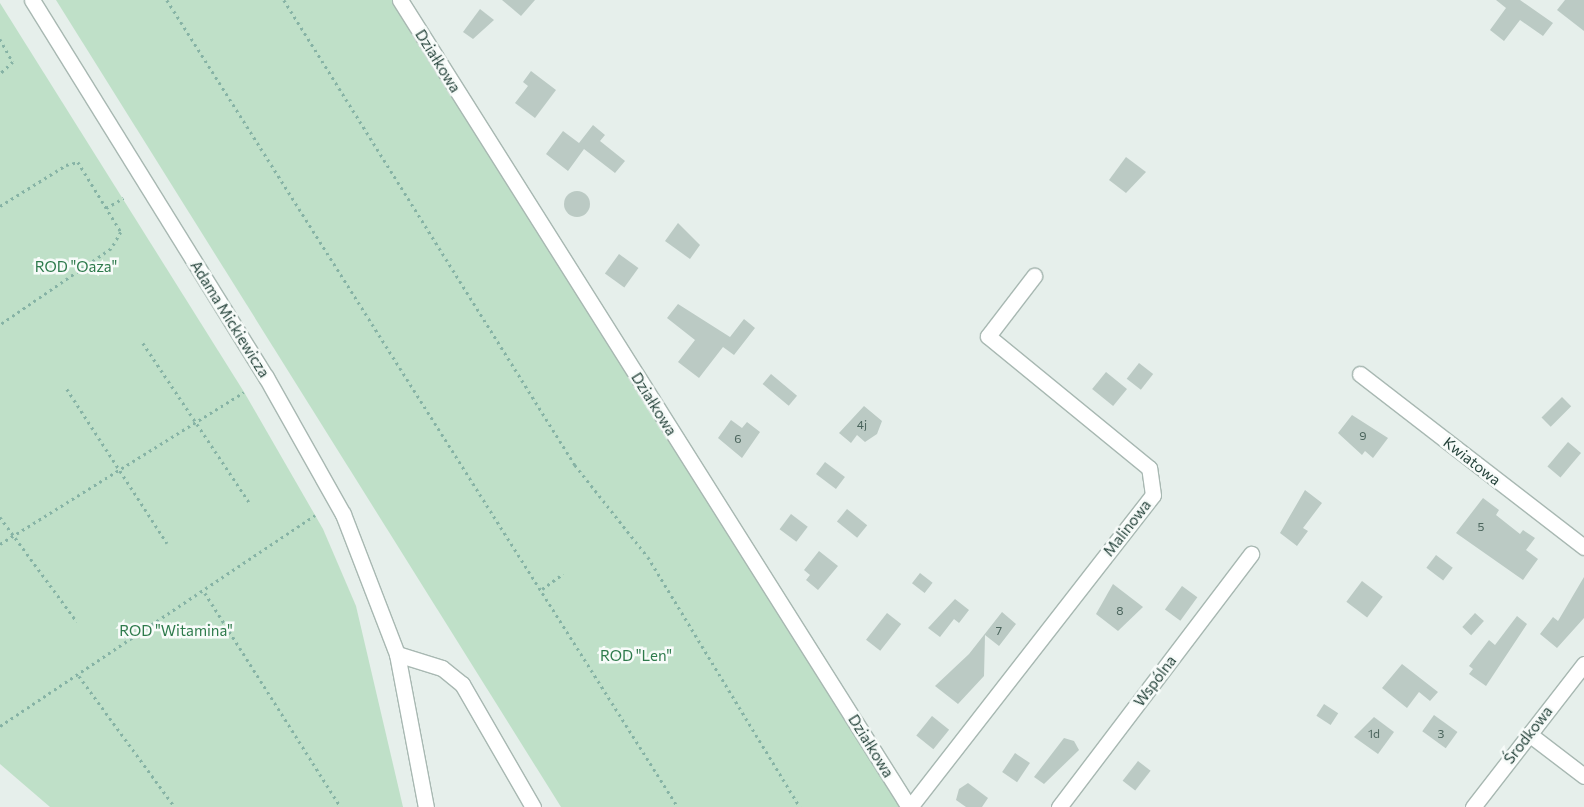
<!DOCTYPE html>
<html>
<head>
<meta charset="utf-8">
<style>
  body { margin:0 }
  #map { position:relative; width:1584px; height:807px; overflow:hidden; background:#e6efeb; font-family:Commissioner,sans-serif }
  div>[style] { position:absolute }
  .green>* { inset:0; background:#bfe0c8 }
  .building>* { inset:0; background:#bbcac4; transform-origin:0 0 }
  .round { border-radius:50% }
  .path>* { height:2.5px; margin-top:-1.25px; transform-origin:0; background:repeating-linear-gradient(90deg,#86b3a5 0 2.5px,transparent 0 6.5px) }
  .roads { filter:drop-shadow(1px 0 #a8b8b2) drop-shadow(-1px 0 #a8b8b2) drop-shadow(0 1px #a8b8b2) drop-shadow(0 -1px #a8b8b2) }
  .minor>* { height:15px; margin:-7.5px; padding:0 7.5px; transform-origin:7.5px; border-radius:7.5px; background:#fff }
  span { translate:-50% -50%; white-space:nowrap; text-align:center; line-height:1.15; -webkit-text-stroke:5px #f7fbf9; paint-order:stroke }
  .number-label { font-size:12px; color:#4a645c }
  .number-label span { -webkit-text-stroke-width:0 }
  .street-label { font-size:15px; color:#24423a }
  .park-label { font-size:15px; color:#2d7a4b }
</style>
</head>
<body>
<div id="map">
  <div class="green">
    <i style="clip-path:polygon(56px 0,394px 0,902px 807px,561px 807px)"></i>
    <i style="clip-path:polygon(0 3px,244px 392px,323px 529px,356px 606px,403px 807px,50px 807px,0 764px)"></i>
  </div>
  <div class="building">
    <i style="clip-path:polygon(502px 0,535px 0,521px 16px)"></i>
    <i style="clip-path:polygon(1496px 0,1520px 0,1553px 23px,1543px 36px,1520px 20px,1504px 41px,1490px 30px,1506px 8px)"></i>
    <i style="clip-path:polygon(1565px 0,1584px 0,1584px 31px,1557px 10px)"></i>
    <i style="clip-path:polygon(480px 9px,494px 20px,473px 39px,463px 32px)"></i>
    <i style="clip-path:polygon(531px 71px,556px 90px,535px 118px,515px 103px,528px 86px,523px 82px)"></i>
    <i style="clip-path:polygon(593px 125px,605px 135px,600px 141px,625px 161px,615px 173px,584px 149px,568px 171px,546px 154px,563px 131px,579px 143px)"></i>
    <i style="clip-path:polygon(1126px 157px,1146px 172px,1126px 193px,1109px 180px)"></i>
    <i class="round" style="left:564px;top:191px;width:26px;height:26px"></i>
    <i style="clip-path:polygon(678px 223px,700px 245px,690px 259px,665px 241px)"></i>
    <i style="left:619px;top:254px;width:24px;height:24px;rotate:36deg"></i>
    <i style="clip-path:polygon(678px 304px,730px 337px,744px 319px,755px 328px,734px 355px,723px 347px,699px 378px,678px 362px,695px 340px,667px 318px)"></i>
    <i style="left:1139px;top:363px;width:18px;height:20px;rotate:38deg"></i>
    <i style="left:1106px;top:372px;width:27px;height:22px;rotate:39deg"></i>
    <i style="left:771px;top:374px;width:34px;height:13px;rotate:40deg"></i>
    <i style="left:1562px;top:397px;width:13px;height:29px;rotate:45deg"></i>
    <i style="clip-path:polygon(864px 406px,882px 421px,877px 434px,865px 442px,857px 435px,851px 443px,839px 433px)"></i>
    <i style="clip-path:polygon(1352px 415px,1388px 438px,1373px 458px,1365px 451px,1362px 455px,1338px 433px)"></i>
    <i style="clip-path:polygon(731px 420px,742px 428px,747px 422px,760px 432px,742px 458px,718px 438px)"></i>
    <i style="left:1568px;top:442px;width:17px;height:32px;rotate:40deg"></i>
    <i style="left:825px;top:462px;width:25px;height:15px;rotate:37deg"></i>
    <i style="clip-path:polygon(1305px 490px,1322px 503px,1303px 528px,1308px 531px,1297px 546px,1280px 533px)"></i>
    <i style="clip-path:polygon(1483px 498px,1499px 510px,1496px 515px,1520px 534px,1523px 530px,1535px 538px,1526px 550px,1538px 559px,1523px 580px,1456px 533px)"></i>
    <i style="left:847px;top:509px;width:26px;height:16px;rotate:39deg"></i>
    <i style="left:791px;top:514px;width:21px;height:19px;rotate:37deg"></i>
    <i style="clip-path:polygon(819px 551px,838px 566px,818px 590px,806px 580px,810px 575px,804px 570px)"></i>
    <i style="left:1436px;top:555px;width:21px;height:16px;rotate:37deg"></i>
    <i style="left:920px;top:573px;width:16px;height:13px;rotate:38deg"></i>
    <i style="clip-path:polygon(1584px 577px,1584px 618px,1557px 648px,1540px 634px,1553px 617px,1558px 621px)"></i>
    <i style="left:1362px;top:581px;width:26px;height:26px;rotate:37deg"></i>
    <i style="clip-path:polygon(1113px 584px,1143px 607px,1118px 631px,1096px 614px)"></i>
    <i style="left:1182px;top:586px;width:19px;height:29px;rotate:36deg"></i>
    <i style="clip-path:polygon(955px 599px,969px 610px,959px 623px,954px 619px,940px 637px,928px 628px)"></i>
    <i style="clip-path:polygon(1002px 612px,1016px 624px,999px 646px,985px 635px,984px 676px,958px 704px,935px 686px,969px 654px)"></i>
    <i style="left:887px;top:613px;width:18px;height:34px;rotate:38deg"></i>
    <i style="left:1475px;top:613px;width:12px;height:19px;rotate:42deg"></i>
    <i style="clip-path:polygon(1517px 616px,1527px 624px,1486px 686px,1469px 674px,1473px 669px,1469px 666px,1489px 640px,1495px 645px)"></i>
    <i style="clip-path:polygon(1402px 664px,1438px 692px,1430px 701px,1419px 692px,1407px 708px,1382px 688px)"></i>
    <i style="left:1324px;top:704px;width:17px;height:14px;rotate:33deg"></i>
    <i style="left:1434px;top:715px;width:29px;height:20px;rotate:36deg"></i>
    <i style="left:932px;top:716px;width:22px;height:25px;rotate:39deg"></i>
    <i style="clip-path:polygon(1374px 717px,1394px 732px,1378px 754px,1354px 737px)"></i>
    <i style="clip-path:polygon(1064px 738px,1074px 741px,1079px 750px,1044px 784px,1034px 777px)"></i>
    <i style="left:1015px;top:753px;width:18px;height:23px;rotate:34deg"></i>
    <i style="left:1138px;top:761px;width:16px;height:25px;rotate:38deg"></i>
    <i style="clip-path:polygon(968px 783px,988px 798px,982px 807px,966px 807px,956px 800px,959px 789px)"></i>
  </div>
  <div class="path">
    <i style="left:167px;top:0;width:955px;rotate:57.66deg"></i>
    <i style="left:284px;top:0;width:549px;rotate:57.96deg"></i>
    <i style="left:575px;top:465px;width:117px;rotate:51.6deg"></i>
    <i style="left:648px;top:557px;width:293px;rotate:58.7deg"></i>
    <i style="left:0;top:39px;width:26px;rotate:61deg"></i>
    <i style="left:13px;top:62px;width:18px;rotate:137deg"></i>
    <i style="left:0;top:206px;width:78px;rotate:-31.8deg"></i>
    <i style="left:66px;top:165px;width:12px;rotate:-14deg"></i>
    <i style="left:78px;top:162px;width:82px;rotate:58.4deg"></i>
    <i style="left:121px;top:232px;width:20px;rotate:120deg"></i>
    <i style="left:111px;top:249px;width:135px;rotate:145.6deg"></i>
    <i style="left:106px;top:208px;width:20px;rotate:-30deg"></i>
    <i style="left:143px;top:343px;width:191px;rotate:56.3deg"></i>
    <i style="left:67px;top:389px;width:184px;rotate:57deg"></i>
    <i style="left:0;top:517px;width:130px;rotate:53.7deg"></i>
    <i style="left:0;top:544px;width:287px;rotate:-31.9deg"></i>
    <i style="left:542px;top:589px;width:26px;rotate:-36deg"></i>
    <i style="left:205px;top:593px;width:254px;rotate:57.6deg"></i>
    <i style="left:79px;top:676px;width:162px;rotate:53.8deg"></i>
    <i style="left:0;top:726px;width:379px;rotate:-33.8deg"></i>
  </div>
  <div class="roads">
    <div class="minor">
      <i style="left:32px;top:0;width:444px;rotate:58.2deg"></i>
      <i style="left:266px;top:377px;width:157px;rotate:60.7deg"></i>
      <i style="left:343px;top:514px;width:150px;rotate:68.9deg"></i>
      <i style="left:397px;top:654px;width:156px;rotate:79.3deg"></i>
      <i style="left:400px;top:0;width:954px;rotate:57.76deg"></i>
      <i style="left:1360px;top:374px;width:283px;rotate:37.7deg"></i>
      <i style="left:397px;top:654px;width:47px;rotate:17.3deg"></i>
      <i style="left:442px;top:668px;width:26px;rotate:39deg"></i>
      <i style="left:462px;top:684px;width:142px;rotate:60deg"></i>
      <i style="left:1529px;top:734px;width:69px;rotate:37.4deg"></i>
      <i style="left:910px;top:807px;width:395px;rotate:-52.1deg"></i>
      <i style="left:1153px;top:495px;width:27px;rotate:-98deg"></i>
      <i style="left:1149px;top:468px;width:208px;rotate:-140.7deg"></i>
      <i style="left:988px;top:336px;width:76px;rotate:-52.5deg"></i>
      <i style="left:1059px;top:807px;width:318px;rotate:-52.8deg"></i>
      <i style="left:1473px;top:807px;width:181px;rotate:-52.2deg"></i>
    </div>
  </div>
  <div class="number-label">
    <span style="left:862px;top:425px">4j</span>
    <span style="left:1363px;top:436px">9</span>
    <span style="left:738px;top:439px">6</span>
    <span style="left:1481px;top:527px">5</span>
    <span style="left:1120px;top:611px">8</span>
    <span style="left:999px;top:631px">7</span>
    <span style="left:1374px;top:734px">1d</span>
    <span style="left:1441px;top:734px">3</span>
  </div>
  <div class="street-label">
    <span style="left:438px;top:61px;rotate:58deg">Działkowa</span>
    <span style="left:230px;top:319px;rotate:58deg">Adama Mickiewicza</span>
    <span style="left:654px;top:404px;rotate:58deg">Działkowa</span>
    <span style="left:1472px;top:461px;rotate:38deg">Kwiatowa</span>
    <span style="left:1127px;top:528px;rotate:-52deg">Malinowa</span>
    <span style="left:1155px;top:681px;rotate:-53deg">Wspólna</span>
    <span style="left:1528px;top:735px;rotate:-52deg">Środkowa</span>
    <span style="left:871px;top:746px;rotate:58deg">Działkowa</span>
  </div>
  <div class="park-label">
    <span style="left:76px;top:267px">ROD "Oaza"</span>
    <span style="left:176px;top:631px">ROD "Witamina"</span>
    <span style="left:636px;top:656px">ROD "Len"</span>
  </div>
</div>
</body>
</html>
